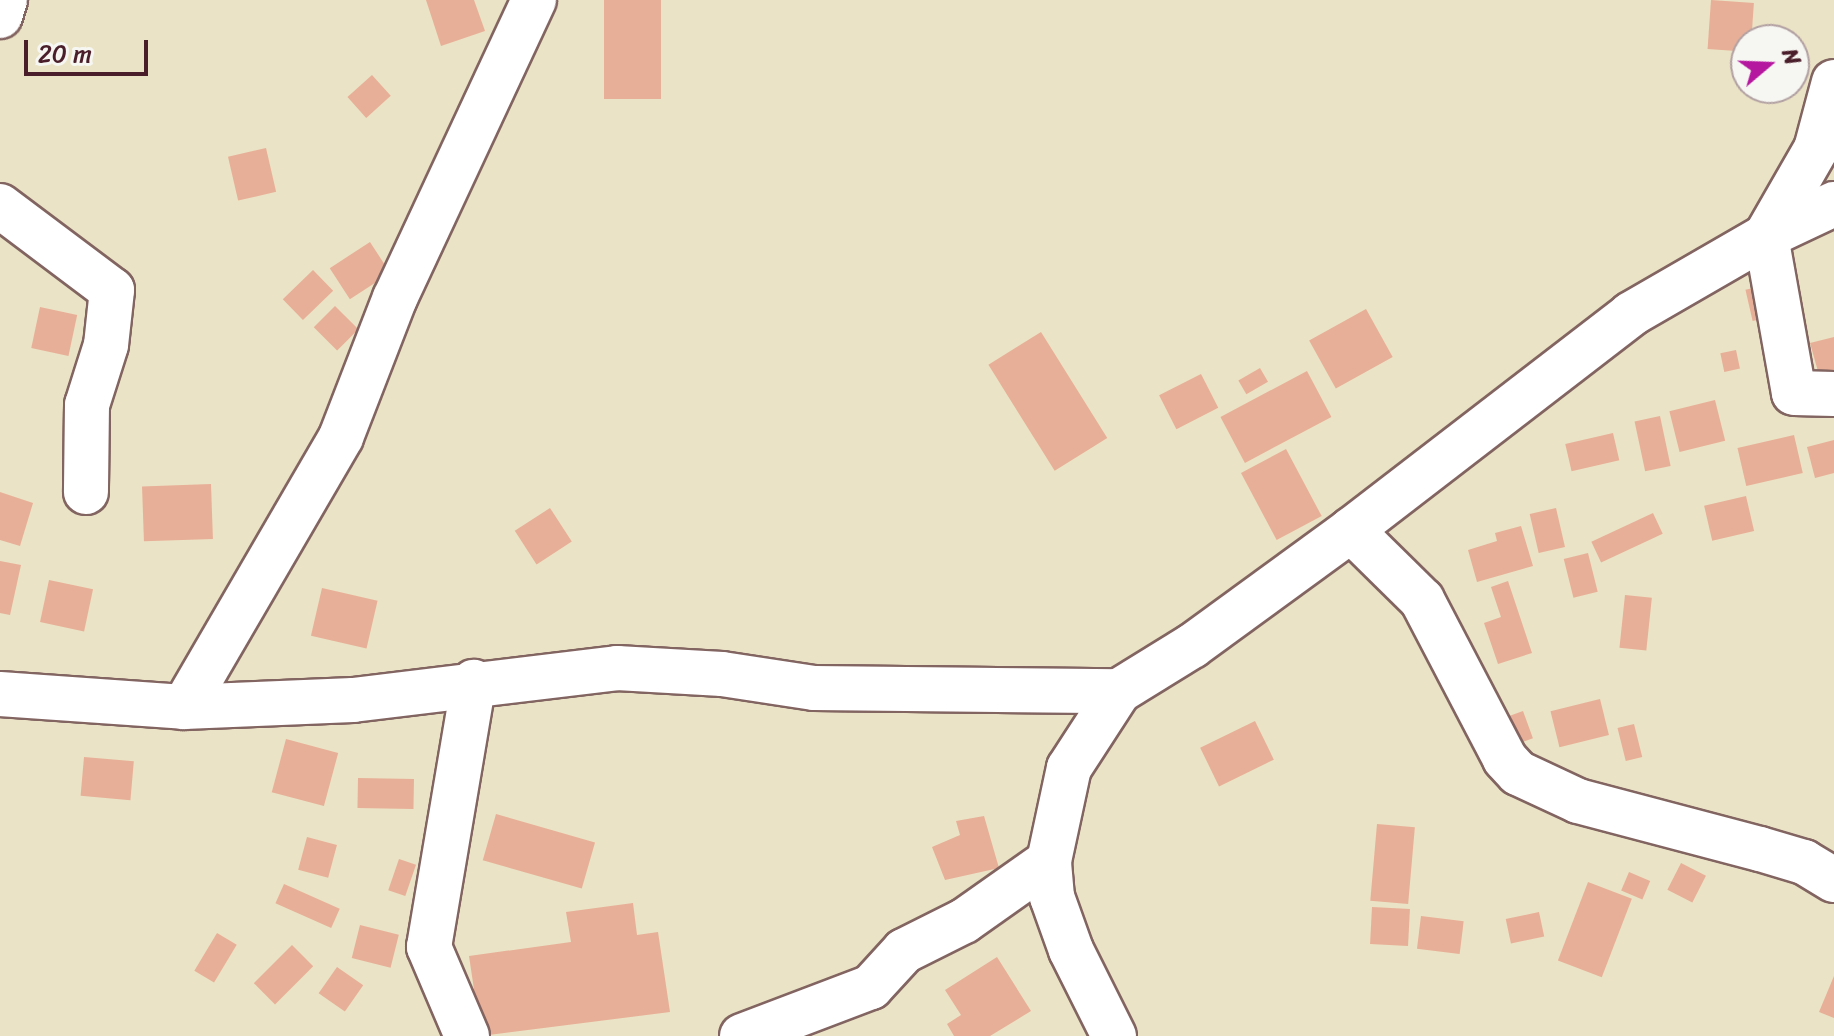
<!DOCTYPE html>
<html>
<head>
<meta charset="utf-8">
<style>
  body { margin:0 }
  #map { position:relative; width:1834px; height:1036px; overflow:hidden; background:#ebe3c5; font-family:Sriracha,sans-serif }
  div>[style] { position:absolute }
  .building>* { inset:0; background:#e7af97; transform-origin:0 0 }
  .roads { filter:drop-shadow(2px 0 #826461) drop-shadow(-2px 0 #826461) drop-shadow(0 2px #826461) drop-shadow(0 -2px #826461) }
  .minor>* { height:44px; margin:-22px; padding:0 22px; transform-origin:22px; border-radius:22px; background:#fff }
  span { translate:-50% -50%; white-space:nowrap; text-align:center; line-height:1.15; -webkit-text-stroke:6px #f6f6f2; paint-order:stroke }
  .north { position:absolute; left:1730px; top:24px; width:80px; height:80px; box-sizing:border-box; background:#f6f6f2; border:2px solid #b1a0a2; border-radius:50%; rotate:71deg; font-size:22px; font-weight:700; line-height:32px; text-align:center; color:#4a1f2b }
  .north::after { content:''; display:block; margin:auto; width:28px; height:36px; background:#b5179e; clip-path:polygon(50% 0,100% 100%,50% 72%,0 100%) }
  .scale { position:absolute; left:24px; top:40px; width:124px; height:36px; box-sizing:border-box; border:4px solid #4a1f2b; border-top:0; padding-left:10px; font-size:24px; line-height:28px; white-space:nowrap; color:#4a1f2b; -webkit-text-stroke:6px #f6f6f2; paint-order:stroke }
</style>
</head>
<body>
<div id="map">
  <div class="building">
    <i style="clip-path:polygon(426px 0,474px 0,485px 31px,441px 46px)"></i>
    <i style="left:604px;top:0;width:57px;height:99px"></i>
    <i style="left:1711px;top:0;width:43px;height:49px;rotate:4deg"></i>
    <i style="left:372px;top:75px;width:28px;height:33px;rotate:48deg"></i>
    <i style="left:266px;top:148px;width:45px;height:39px;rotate:77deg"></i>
    <i style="left:370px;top:242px;width:37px;height:48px;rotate:57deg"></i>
    <i style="left:313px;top:270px;width:29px;height:42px;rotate:46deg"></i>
    <i style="left:1762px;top:286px;width:32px;height:17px;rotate:77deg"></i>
    <i style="left:335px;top:306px;width:33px;height:30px;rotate:45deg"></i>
    <i style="left:40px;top:307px;width:38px;height:42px;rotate:12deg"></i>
    <i style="left:1366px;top:309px;width:55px;height:65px;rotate:61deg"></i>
    <i style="left:1041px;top:332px;width:125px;height:62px;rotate:58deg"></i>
    <i style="clip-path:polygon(1834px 337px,1834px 378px,1821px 382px,1810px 343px)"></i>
    <i style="left:1736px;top:350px;width:19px;height:16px;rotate:78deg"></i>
    <i style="left:1260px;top:368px;width:16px;height:25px;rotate:60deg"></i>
    <i style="left:1307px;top:371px;width:52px;height:98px;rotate:62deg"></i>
    <i style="left:1201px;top:374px;width:38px;height:47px;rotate:63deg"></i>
    <i style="left:1715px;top:400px;width:42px;height:47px;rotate:76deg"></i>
    <i style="left:1660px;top:416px;width:51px;height:26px;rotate:78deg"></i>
    <i style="left:1613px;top:433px;width:28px;height:49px;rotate:77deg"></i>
    <i style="left:1794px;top:435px;width:39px;height:58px;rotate:77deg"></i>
    <i style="clip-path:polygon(1834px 440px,1834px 473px,1815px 478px,1807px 447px)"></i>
    <i style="left:1286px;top:449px;width:76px;height:51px;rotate:62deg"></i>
    <i style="left:211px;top:484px;width:55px;height:69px;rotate:88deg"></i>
    <i style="clip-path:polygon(0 492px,33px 503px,20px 546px,0 540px)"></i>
    <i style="left:1746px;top:496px;width:36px;height:43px;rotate:77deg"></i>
    <i style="left:550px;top:508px;width:40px;height:42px;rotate:57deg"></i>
    <i style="left:1556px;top:508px;width:40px;height:27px;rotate:77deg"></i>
    <i style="left:1653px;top:513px;width:23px;height:68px;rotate:65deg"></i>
    <i style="clip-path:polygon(1521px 526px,1533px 566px,1477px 582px,1468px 550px,1497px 541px,1495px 533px)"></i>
    <i style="left:1588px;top:553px;width:40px;height:25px;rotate:76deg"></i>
    <i style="clip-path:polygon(0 561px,21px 565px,10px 615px,0 613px)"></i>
    <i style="left:49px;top:580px;width:45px;height:43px;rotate:12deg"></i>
    <i style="clip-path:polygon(1508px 581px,1532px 653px,1498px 664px,1484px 623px,1501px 617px,1491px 587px)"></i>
    <i style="left:322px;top:588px;width:57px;height:49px;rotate:13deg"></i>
    <i style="left:1625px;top:595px;width:27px;height:53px;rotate:6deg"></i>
    <i style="left:1600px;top:699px;width:37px;height:51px;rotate:76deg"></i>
    <i style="left:1523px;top:711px;width:29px;height:27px;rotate:70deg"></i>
    <i style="left:1255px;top:721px;width:43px;height:61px;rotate:64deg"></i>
    <i style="left:1634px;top:724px;width:34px;height:17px;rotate:76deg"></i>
    <i style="left:286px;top:739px;width:54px;height:55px;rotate:15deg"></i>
    <i style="left:84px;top:757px;width:50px;height:39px;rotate:5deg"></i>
    <i style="left:358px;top:778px;width:56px;height:30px;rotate:1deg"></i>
    <i style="left:496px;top:814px;width:103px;height:48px;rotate:16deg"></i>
    <i style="clip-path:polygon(984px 816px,999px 868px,945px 880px,932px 847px,960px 835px,956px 821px)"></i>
    <i style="left:1377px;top:824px;width:38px;height:77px;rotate:5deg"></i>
    <i style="left:307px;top:837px;width:31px;height:34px;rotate:15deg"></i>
    <i style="left:399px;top:859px;width:18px;height:33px;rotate:19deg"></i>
    <i style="left:1681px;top:863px;width:28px;height:30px;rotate:27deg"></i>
    <i style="left:1629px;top:872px;width:23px;height:20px;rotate:23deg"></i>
    <i style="left:1588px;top:882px;width:47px;height:84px;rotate:21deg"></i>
    <i style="left:284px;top:884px;width:61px;height:21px;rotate:24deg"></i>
    <i style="clip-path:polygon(633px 903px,637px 935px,658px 932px,670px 1012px,481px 1036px,469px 956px,571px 942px,566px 912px)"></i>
    <i style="left:1372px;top:907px;width:38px;height:37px;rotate:3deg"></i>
    <i style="left:1539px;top:912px;width:25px;height:34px;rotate:78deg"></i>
    <i style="left:1421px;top:916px;width:43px;height:33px;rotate:7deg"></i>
    <i style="left:360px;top:925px;width:40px;height:34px;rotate:14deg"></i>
    <i style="left:217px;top:933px;width:23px;height:44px;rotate:31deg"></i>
    <i style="left:292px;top:945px;width:30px;height:54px;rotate:45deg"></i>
    <i style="clip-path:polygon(997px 957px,1031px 1011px,990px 1036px,954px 1036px,947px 1024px,961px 1015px,945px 990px)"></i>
    <i style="left:337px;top:967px;width:32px;height:32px;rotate:35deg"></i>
    <i style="clip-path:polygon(1834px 976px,1834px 1018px,1819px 1012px)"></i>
  </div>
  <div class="roads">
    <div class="minor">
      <i style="left:0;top:16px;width:17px;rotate:-73deg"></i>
      <i style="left:1834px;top:82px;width:69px;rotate:105deg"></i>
      <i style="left:1816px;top:149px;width:100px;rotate:119.9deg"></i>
      <i style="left:1766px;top:236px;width:159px;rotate:79.9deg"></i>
      <i style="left:1794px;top:393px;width:40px;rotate:1.4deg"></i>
      <i style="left:0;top:206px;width:140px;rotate:36.9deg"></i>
      <i style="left:112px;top:290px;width:55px;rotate:96.2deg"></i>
      <i style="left:106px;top:345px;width:63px;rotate:107.6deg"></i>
      <i style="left:87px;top:405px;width:87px;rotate:90.7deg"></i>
      <i style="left:1351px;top:530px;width:100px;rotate:44.6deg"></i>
      <i style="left:1422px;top:600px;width:179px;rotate:62.4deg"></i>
      <i style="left:1505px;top:759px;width:19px;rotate:47deg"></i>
      <i style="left:1518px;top:773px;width:66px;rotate:25deg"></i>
      <i style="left:1578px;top:801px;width:188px;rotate:14.8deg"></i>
      <i style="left:1760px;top:849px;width:46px;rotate:16.5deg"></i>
      <i style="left:1804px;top:862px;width:35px;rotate:31deg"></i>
      <i style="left:0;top:694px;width:184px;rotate:4deg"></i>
      <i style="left:184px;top:707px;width:169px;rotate:-2.4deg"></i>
      <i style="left:353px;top:700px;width:266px;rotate:-6.9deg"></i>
      <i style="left:617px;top:668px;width:105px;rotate:3.3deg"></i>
      <i style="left:722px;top:674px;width:93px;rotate:8.7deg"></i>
      <i style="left:814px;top:688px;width:305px;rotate:0.6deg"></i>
      <i style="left:184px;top:707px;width:312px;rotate:-59.8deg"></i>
      <i style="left:341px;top:437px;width:149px;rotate:-68.8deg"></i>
      <i style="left:395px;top:298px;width:329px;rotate:-65deg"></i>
      <i style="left:467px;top:1036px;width:97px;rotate:-113.1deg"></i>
      <i style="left:429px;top:947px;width:269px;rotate:-80.4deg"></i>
      <i style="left:742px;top:1036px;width:138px;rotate:-20.8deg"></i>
      <i style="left:871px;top:987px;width:49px;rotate:-47.5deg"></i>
      <i style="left:904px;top:951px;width:67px;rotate:-26.6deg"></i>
      <i style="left:964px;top:921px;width:104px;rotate:-35.2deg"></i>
      <i style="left:1114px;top:1036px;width:96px;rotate:-116.6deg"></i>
      <i style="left:1071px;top:950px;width:56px;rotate:-109.7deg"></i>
      <i style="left:1052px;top:897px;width:36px;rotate:-95deg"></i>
      <i style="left:1049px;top:861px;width:95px;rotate:-77.9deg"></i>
      <i style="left:1069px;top:768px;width:92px;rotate:-57deg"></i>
      <i style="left:1119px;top:691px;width:86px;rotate:-31.7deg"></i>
      <i style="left:1192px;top:646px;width:197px;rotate:-36.1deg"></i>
      <i style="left:1351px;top:530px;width:354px;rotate:-37.6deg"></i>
      <i style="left:1631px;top:314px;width:156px;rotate:-30deg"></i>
      <i style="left:1766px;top:236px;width:75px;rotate:-25.2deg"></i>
    </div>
  </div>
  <div class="north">N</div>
  <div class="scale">20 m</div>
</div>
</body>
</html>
